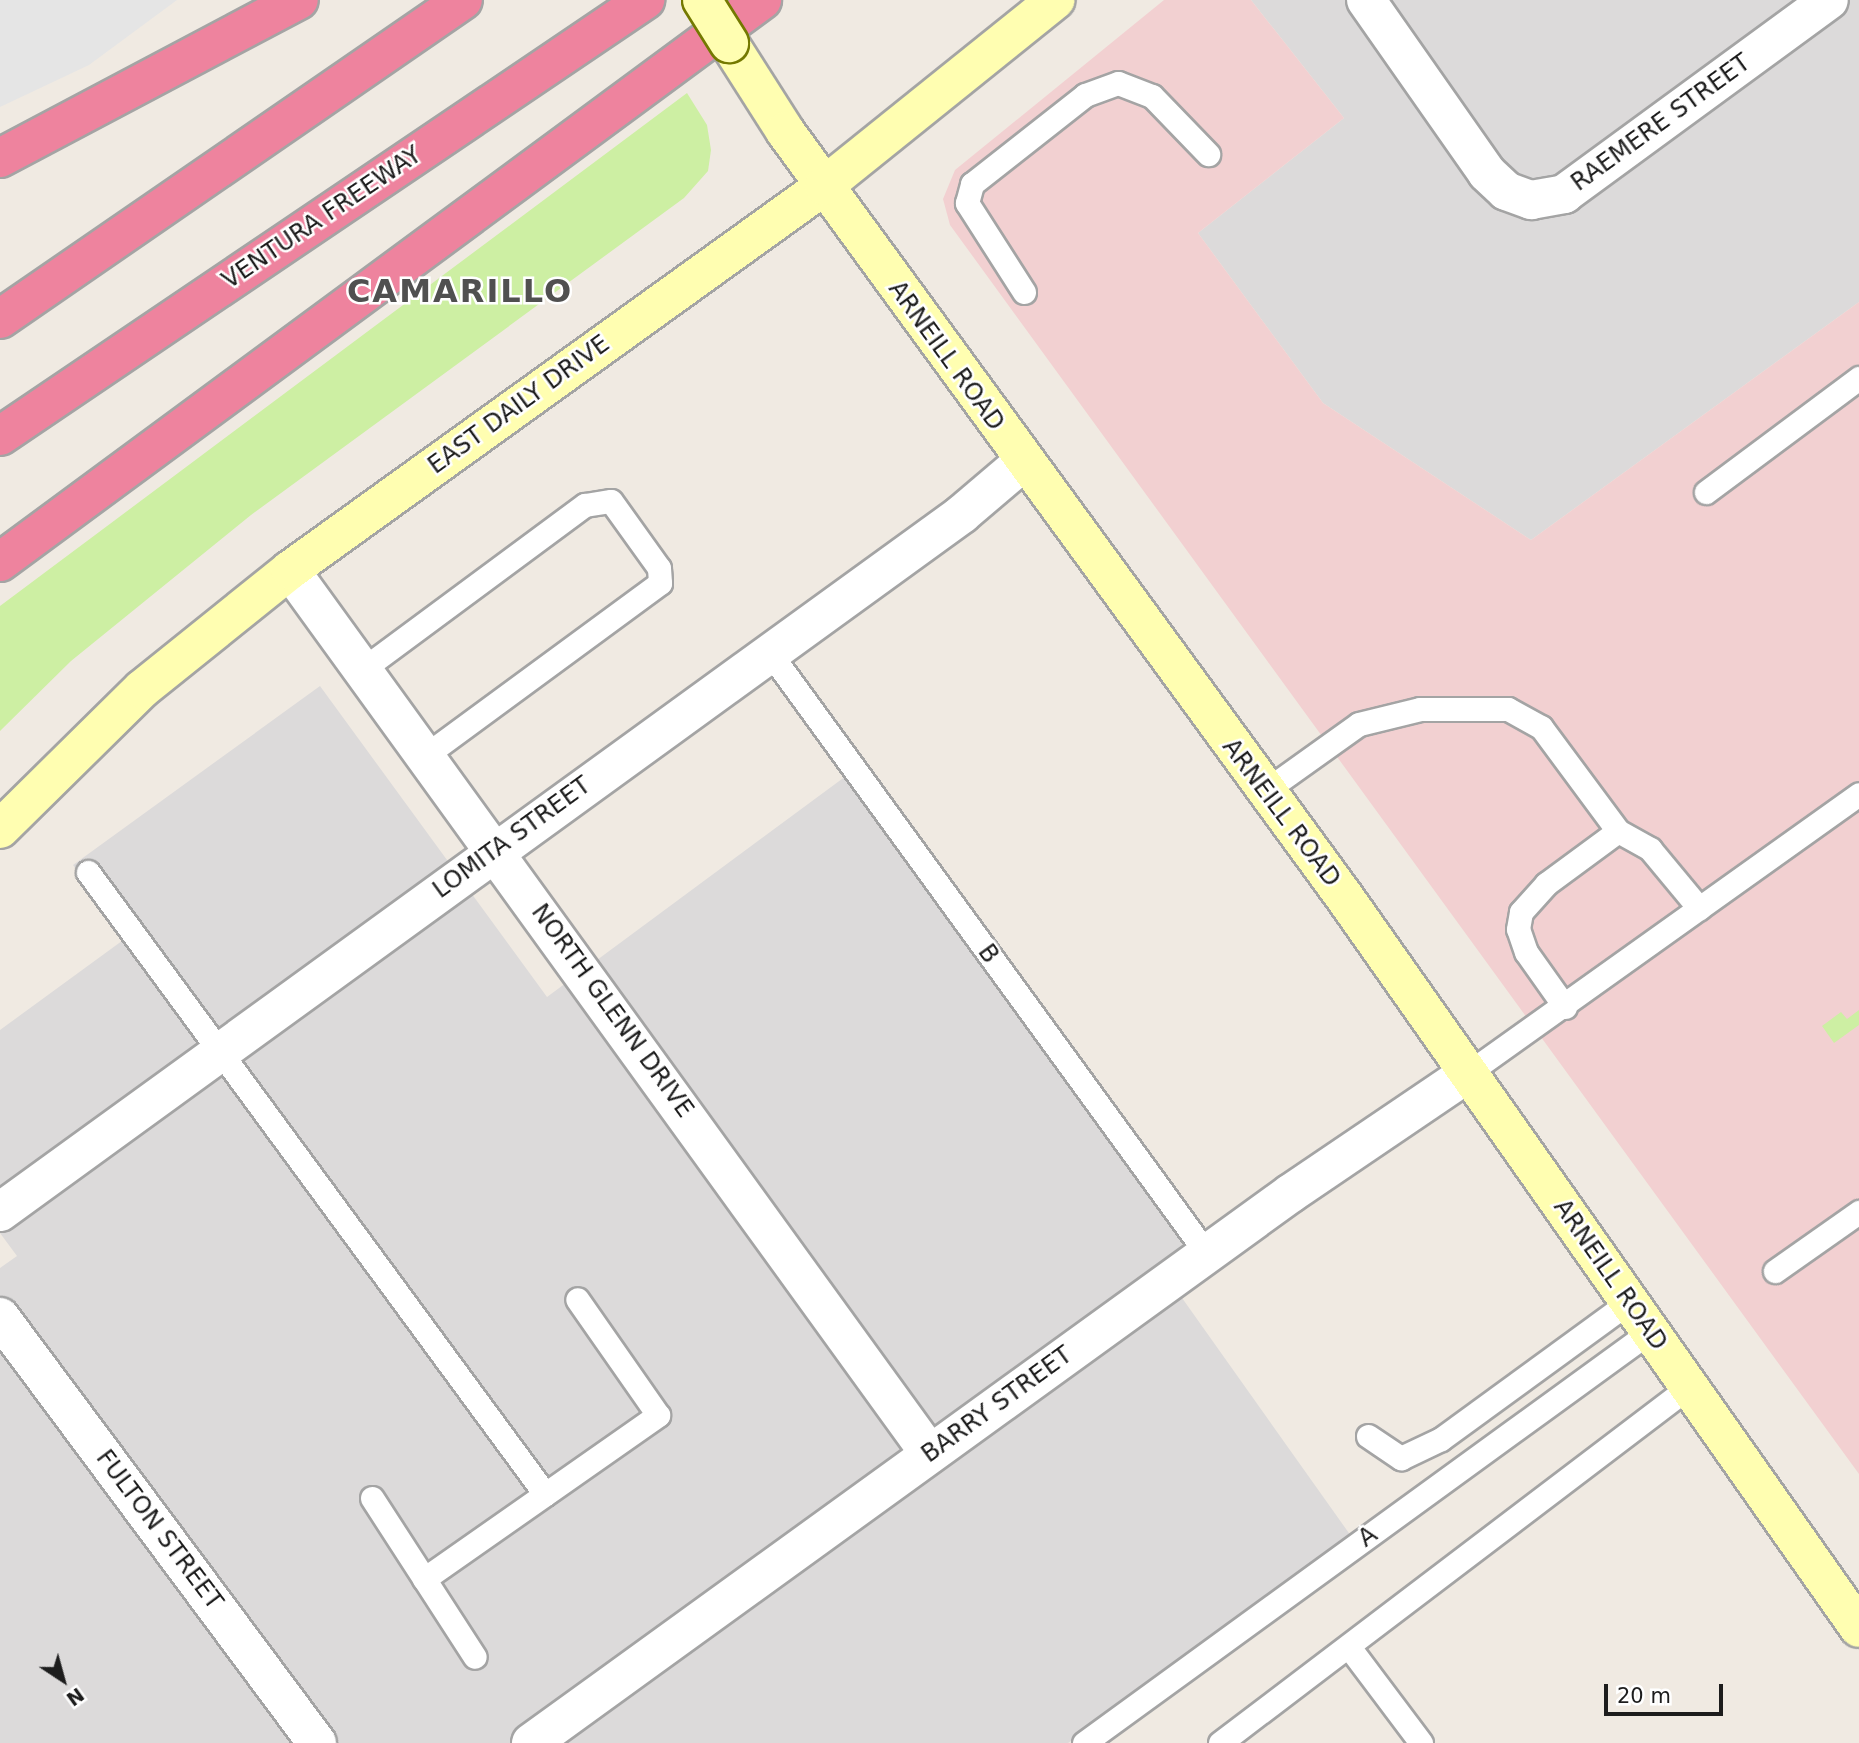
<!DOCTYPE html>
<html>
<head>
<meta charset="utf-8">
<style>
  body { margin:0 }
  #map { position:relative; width:1859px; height:1743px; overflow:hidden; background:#f0eae2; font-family:"DejaVu Sans",sans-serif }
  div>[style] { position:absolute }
  .residential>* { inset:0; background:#dcdada }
  .commercial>* { inset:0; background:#f2d0d1 }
  .grass>* { inset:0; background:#cdefa3 }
  .parking>* { inset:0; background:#e5e5e5 }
  .roads { filter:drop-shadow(2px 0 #a4a4a4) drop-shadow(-2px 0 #a4a4a4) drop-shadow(0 2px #a4a4a4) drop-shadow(0 -2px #a4a4a4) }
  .service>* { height:23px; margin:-11.5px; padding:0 11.5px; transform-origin:11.5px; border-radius:11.5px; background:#fff }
  .minor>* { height:38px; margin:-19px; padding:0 19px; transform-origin:19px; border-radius:19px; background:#fff }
  .secondary>* { height:38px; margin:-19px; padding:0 19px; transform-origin:19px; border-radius:19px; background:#fffeb1 }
  .motorway>* { height:38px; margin:-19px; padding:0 19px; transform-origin:19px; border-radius:19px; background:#ee839e }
  .bridges { filter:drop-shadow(2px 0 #747900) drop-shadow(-2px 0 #747900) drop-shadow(0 2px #747900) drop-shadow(0 -2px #747900) }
  .secondary-bridge>* { height:38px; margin:-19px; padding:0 19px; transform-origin:19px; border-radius:19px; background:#fffeb1 }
  span { translate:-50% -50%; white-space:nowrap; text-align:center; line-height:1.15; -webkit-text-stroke:5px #fff; paint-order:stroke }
  .street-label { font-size:24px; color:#1d1d1d }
  .district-label { font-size:32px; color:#505050; font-weight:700; letter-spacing:2px }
  .north { position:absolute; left:28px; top:1645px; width:70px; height:70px; -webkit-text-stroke:5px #fff; paint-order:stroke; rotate:144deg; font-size:19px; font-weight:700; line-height:28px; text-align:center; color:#1d1d1d }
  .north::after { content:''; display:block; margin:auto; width:24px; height:32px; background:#1d1d1d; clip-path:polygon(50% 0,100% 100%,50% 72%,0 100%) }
  .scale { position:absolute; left:1604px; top:1684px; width:119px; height:32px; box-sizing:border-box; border:4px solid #1d1d1d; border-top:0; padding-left:9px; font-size:21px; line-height:24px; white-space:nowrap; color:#1d1d1d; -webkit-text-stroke:5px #fff; paint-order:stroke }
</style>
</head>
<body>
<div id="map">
  <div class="residential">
    <i style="clip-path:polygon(1251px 0,1859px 0,1859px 302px,1531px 540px,1323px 403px,1198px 233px,1344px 118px)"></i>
    <i style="clip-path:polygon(320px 686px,547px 997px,846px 776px,1207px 1254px,1170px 1281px,1351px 1536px,1068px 1743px,0 1743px,0 1268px,17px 1256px,0 1233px,0 1030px,126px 938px,73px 865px)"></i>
  </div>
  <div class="commercial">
    <i style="clip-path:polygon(1164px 0,1251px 0,1344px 118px,1198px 233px,1323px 403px,1531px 540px,1859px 302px,1859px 1474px,950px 225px,943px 199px,955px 170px)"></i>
  </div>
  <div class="grass">
    <i style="clip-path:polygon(687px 93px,707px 125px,711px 150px,708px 171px,684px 198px,251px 515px,71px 661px,0 731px,0 606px)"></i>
    <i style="clip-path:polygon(1859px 1010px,1859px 1025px,1834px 1043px,1822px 1026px,1841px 1012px,1847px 1019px)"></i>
  </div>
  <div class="parking">
    <i style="clip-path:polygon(0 0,177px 0,89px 65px,0 107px)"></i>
  </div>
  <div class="roads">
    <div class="service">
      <i style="left:1024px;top:292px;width:106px;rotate:-122.6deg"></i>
      <i style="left:967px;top:203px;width:20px;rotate:-75deg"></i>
      <i style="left:972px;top:184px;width:144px;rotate:-38.2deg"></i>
      <i style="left:1085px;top:95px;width:35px;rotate:-20deg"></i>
      <i style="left:1118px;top:83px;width:36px;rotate:21deg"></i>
      <i style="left:1152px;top:96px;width:81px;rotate:46deg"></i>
      <i style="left:1706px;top:492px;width:191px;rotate:-36.7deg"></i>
      <i style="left:770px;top:653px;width:743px;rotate:53.98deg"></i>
      <i style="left:363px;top:669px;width:276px;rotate:-36.5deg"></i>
      <i style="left:585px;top:505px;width:26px;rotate:-9deg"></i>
      <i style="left:611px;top:501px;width:82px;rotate:54.4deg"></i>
      <i style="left:659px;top:568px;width:15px;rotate:86deg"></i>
      <i style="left:660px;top:583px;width:290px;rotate:143.7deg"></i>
      <i style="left:1265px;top:791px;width:115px;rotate:-35.5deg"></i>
      <i style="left:1359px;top:724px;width:63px;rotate:-13.8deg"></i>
      <i style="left:1420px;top:709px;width:88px"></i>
      <i style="left:1508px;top:709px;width:38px;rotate:29deg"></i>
      <i style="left:1541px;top:727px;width:129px;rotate:53.5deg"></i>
      <i style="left:1618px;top:831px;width:37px;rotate:29deg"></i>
      <i style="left:1650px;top:849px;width:77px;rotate:50.3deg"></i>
      <i style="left:88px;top:872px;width:772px;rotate:53.69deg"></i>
      <i style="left:1565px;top:1007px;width:67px;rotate:-125.3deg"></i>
      <i style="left:1526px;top:952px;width:24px;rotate:-109deg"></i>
      <i style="left:1518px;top:929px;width:17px;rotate:-80deg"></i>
      <i style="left:1521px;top:912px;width:38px;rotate:-48deg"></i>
      <i style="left:1546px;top:884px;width:89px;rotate:-36.4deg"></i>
      <i style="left:1468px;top:1073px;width:480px;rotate:-35.5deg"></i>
      <i style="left:1775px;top:1271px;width:103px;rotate:-35.1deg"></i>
      <i style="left:1368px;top:1436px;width:40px;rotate:34deg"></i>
      <i style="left:1401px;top:1458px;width:44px;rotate:-25.4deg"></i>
      <i style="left:1441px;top:1439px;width:234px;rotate:-36.1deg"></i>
      <i style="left:372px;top:1498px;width:189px;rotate:57.1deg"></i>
      <i style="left:424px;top:1579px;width:286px;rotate:-35deg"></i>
      <i style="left:658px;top:1415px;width:141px;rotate:-124.9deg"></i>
      <i style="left:1349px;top:1647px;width:120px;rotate:53.1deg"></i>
      <i style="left:1084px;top:1743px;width:702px;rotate:-36.02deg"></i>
      <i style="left:1220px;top:1743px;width:585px;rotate:-37.22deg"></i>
    </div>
    <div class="minor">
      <i style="left:1366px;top:0;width:211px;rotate:55deg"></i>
      <i style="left:1487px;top:173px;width:26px;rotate:43deg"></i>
      <i style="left:1506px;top:191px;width:27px;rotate:20deg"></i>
      <i style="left:1531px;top:200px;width:34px;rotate:-10deg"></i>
      <i style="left:1564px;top:194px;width:328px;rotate:-36.2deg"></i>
      <i style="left:290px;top:570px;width:1091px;rotate:54.1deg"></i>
      <i style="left:0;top:1212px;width:1189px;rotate:-35.96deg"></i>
      <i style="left:962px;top:514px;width:79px;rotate:-40.4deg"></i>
      <i style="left:0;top:1317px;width:531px;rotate:53.35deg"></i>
      <i style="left:531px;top:1743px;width:938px;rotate:-35.89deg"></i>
      <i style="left:1291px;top:1193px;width:214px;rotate:-34.1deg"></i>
    </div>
    <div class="secondary">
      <i style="left:729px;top:43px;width:104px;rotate:57.5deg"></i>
      <i style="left:785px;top:131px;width:946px;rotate:53.86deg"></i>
      <i style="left:1343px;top:895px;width:896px;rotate:54.86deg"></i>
      <i style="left:0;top:829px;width:199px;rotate:-44.6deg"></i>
      <i style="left:142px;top:689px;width:190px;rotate:-38.8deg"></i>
      <i style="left:290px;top:570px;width:658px;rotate:-35.72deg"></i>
      <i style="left:824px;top:186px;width:297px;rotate:-38.8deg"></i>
    </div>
    <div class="motorway">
      <i style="left:0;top:158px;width:338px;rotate:-27.9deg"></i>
      <i style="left:0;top:319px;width:562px;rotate:-34.57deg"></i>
      <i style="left:0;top:436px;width:779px;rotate:-34.06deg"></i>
      <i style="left:0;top:562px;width:947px;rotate:-36.41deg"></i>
    </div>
  </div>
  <div class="bridges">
    <div class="secondary-bridge">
      <i style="left:702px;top:0;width:51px;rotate:57.9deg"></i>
    </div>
  </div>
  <div class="street-label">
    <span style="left:1661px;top:123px;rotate:-36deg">RAEMERE STREET</span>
    <span style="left:322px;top:218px;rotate:-34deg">VENTURA FREEWAY</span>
    <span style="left:946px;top:356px;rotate:54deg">ARNEILL ROAD</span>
    <span style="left:519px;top:405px;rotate:-36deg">EAST DAILY DRIVE</span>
    <span style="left:1281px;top:813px;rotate:53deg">ARNEILL ROAD</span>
    <span style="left:512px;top:838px;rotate:-36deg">LOMITA STREET</span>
    <span style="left:988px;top:954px;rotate:54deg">B</span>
    <span style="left:612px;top:1011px;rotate:54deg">NORTH GLENN DRIVE</span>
    <span style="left:1610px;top:1275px;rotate:55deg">ARNEILL ROAD</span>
    <span style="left:997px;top:1405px;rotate:-36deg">BARRY STREET</span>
    <span style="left:159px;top:1530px;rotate:53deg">FULTON STREET</span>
    <span style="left:1368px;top:1537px;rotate:-36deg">A</span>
  </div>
  <div class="district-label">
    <span style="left:460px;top:291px">CAMARILLO</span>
  </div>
  <div class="north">N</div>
  <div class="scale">20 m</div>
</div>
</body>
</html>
